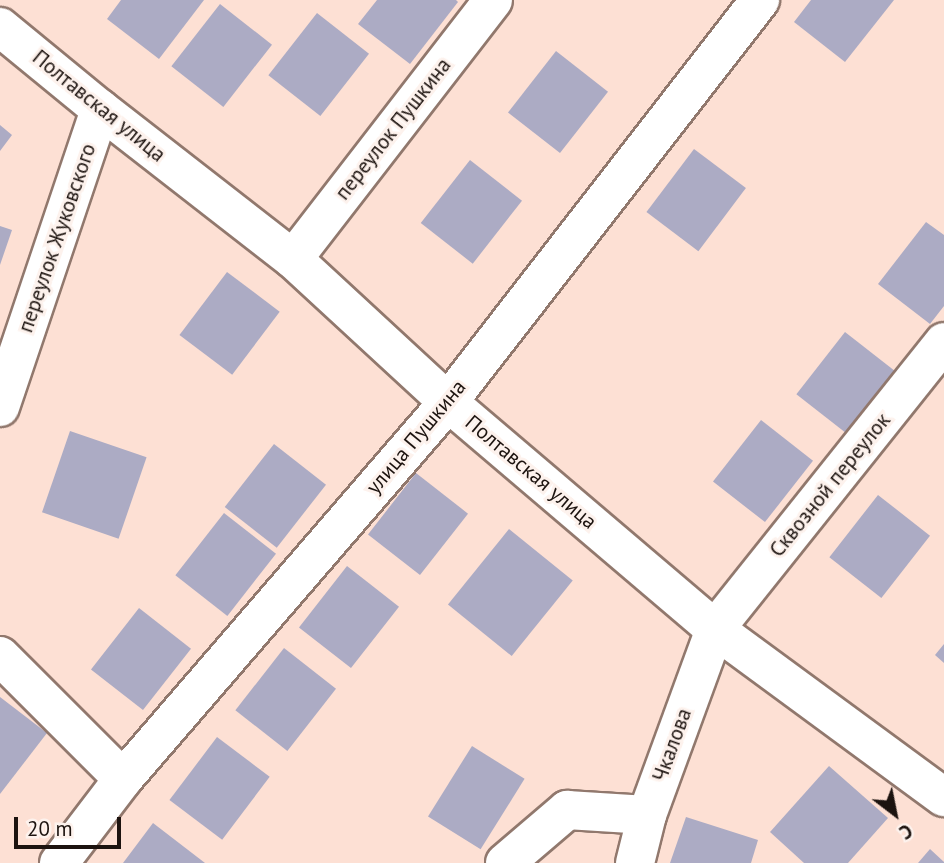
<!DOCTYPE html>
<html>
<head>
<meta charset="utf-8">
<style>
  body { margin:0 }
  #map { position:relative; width:944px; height:863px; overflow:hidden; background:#fde0d4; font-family:"PT Sans",sans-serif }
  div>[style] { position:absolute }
  .building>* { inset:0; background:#acabc4; transform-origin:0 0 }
  .roads { filter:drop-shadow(2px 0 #91786d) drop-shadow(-2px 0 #91786d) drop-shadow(0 2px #91786d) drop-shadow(0 -2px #91786d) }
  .minor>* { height:38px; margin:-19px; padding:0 19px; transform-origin:19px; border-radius:19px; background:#fff }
  .tertiary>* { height:38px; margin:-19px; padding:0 19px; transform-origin:19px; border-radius:19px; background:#fff }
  span { translate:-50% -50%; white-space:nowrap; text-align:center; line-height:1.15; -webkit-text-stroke:6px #fdf2ed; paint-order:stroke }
  .street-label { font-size:21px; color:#1c130f }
  .north { position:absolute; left:860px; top:779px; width:70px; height:70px; -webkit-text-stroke:5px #fdf2ed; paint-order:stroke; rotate:148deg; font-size:19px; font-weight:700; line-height:28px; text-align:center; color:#1c130f }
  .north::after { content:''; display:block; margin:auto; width:24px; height:32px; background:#1c130f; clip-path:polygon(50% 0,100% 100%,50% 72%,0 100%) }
  .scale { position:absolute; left:14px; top:817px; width:107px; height:32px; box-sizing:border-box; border:4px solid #1c130f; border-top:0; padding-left:9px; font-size:21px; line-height:24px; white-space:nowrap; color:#1c130f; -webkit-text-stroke:5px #fdf2ed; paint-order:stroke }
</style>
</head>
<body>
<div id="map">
  <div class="building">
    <i style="clip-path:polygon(121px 0,204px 0,159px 59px,107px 19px)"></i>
    <i style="clip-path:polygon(377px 0,456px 0,458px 2px,410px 64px,358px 24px)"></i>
    <i style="clip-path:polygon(811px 0,894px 0,845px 62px,794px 22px)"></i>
    <i style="left:220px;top:4px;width:66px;height:79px;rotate:38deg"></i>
    <i style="left:317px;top:13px;width:66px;height:79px;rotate:38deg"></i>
    <i style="left:556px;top:51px;width:66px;height:78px;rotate:38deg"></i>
    <i style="clip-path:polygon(0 125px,12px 135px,0 151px)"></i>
    <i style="left:694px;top:149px;width:65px;height:79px;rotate:37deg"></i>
    <i style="left:470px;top:160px;width:66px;height:80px;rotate:38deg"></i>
    <i style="clip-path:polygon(926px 222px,944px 235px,944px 306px,930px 324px,878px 284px)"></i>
    <i style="clip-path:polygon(0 226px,12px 230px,0 265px)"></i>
    <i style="left:227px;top:272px;width:66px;height:79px;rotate:37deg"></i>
    <i style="left:845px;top:332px;width:67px;height:79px;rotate:38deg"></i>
    <i style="left:761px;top:420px;width:66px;height:78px;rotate:38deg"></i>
    <i style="left:70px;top:431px;width:81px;height:86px;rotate:19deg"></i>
    <i style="left:274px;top:444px;width:66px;height:80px;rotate:38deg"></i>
    <i style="left:416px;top:473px;width:66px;height:78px;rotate:38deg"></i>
    <i style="left:878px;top:495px;width:66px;height:79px;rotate:38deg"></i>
    <i style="left:224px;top:513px;width:66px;height:79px;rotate:38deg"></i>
    <i style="left:509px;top:529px;width:82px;height:97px;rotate:39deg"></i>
    <i style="left:347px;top:566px;width:66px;height:78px;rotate:38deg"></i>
    <i style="left:139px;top:608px;width:66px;height:78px;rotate:38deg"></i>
    <i style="clip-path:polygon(944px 644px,944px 663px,935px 655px)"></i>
    <i style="left:284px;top:648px;width:66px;height:79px;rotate:38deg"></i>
    <i style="clip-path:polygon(0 697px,47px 733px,0 794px)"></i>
    <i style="left:217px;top:737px;width:66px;height:79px;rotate:37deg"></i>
    <i style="left:472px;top:746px;width:62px;height:83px;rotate:32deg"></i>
    <i style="clip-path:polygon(829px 766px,888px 818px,848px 863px,804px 863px,770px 832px)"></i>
    <i style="clip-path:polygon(686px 817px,758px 840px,751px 863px,670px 863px)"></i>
    <i style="clip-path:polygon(153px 823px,205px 863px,123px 863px)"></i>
    <i style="clip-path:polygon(930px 849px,944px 862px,944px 863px,918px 863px)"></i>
  </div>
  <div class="roads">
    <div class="minor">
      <i style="left:0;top:27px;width:129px;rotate:39.4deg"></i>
      <i style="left:100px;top:109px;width:244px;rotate:37.9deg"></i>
      <i style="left:293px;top:259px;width:211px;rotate:42.7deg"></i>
      <i style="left:448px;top:402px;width:350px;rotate:40.4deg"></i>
      <i style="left:715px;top:629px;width:284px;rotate:36.3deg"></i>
      <i style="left:293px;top:259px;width:327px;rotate:-52.3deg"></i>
      <i style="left:0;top:407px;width:314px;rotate:-71.4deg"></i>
      <i style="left:0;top:656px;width:174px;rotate:45deg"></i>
      <i style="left:505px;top:863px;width:82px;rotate:-40.5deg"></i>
      <i style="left:567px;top:810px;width:80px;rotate:3.6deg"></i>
      <i style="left:635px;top:863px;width:49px;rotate:-76deg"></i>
      <i style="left:647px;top:815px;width:198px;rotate:-69.9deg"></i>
      <i style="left:715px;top:629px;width:367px;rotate:-51.4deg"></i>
    </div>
    <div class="tertiary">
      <i style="left:59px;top:863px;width:106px;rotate:-52.7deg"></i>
      <i style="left:123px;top:779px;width:498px;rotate:-49.2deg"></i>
      <i style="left:448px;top:402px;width:509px;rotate:-52.18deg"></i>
    </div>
  </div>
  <div class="street-label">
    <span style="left:99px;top:106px;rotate:39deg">Полтавская улица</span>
    <span style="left:393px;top:129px;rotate:-52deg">переулок Пушкина</span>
    <span style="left:57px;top:238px;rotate:-71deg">переулок Жуковского</span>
    <span style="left:416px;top:437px;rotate:-50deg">улица Пушкина</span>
    <span style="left:531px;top:472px;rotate:40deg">Полтавская улица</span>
    <span style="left:830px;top:485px;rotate:-51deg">Сквозной переулок</span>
    <span style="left:672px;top:745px;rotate:-70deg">Чкалова</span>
  </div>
  <div class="north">С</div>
  <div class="scale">20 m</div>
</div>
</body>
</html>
